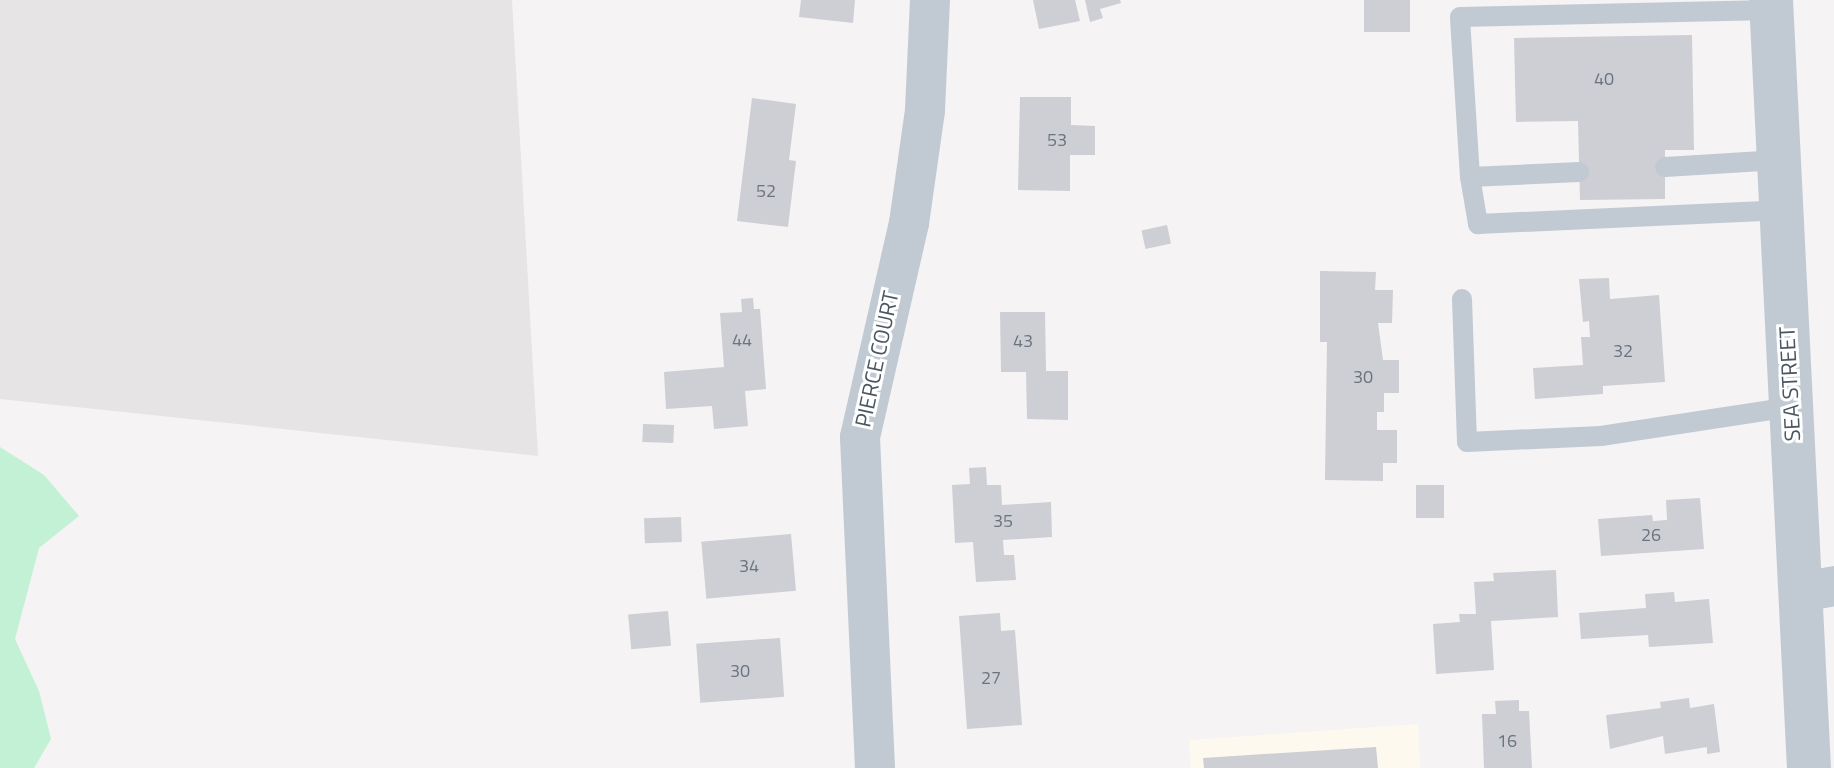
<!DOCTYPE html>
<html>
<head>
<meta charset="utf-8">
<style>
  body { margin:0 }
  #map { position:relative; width:1834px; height:768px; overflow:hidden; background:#f5f3f3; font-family:"Titillium Web",sans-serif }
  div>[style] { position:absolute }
  .commercial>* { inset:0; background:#fdf9ef }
  .education>* { inset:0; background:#e6e4e5 }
  .green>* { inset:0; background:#c3f1d5 }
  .building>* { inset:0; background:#cdcfd5; transform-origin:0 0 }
  .service>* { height:20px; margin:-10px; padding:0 10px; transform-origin:10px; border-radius:10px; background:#c1cad2 }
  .minor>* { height:40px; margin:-20px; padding:0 20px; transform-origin:20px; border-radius:20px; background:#c1cad2 }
  .tertiary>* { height:44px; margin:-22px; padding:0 22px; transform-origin:22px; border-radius:22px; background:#c1cad2 }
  span { translate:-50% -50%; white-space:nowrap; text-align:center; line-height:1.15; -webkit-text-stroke:6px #fff; paint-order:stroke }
  .number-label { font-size:18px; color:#6b747e }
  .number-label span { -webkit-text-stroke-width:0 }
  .street-label { font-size:22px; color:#4a5661 }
</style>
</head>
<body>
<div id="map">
  <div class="commercial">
    <i style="clip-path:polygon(1418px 724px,1420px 768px,1191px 768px,1189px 740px)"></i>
  </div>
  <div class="education">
    <i style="clip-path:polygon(0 0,512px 0,538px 456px,0 399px)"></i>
  </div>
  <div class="green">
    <i style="clip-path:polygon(0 447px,44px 475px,79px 516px,39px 548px,15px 639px,39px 691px,51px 739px,34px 768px,0 768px)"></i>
  </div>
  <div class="building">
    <i style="clip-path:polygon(801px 0,855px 0,853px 23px,799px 17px)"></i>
    <i style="clip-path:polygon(1033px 0,1075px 0,1080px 21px,1039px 29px)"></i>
    <i style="clip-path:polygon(1085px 0,1120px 0,1121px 3px,1100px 9px,1103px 18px,1090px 22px)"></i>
    <i style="left:1364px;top:0;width:46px;height:32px"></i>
    <i style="clip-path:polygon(1692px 35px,1694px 150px,1665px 150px,1665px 199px,1580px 200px,1578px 121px,1516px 122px,1514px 38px)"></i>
    <i style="clip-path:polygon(1020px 97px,1071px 97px,1071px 125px,1095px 126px,1095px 155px,1070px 155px,1070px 191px,1018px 190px)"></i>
    <i style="clip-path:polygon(752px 98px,796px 104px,789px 160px,796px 161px,788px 227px,737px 221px)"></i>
    <i style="left:1167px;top:225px;width:19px;height:26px;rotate:78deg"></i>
    <i style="clip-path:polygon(1320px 271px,1376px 272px,1375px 290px,1393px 290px,1392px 323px,1378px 323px,1383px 360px,1399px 360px,1399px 393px,1384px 393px,1384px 412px,1377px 412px,1377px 430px,1397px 430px,1397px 463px,1383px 463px,1383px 481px,1325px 480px,1327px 342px,1320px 342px)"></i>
    <i style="clip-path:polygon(1609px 278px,1610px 299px,1659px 295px,1665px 382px,1603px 386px,1603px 394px,1535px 399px,1533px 368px,1583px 365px,1581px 337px,1590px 337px,1589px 321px,1583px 322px,1579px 279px)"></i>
    <i style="clip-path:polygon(753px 298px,754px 309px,760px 309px,766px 389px,745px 391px,748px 426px,714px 429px,712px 406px,666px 409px,664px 372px,724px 367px,720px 313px,742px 312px,741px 299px)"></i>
    <i style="clip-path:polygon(1000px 312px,1045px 312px,1046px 371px,1068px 371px,1068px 420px,1027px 419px,1026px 372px,1001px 372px)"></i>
    <i style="left:643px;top:424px;width:31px;height:18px;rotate:2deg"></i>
    <i style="clip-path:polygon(986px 467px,987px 485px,1001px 485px,1002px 505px,1051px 502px,1052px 537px,1003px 540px,1004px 555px,1014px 555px,1016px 580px,976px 582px,973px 542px,955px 543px,952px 485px,970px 484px,969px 468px)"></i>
    <i style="left:1444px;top:485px;width:33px;height:28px;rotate:90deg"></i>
    <i style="clip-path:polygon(1700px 498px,1704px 549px,1601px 556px,1598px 519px,1652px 515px,1653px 521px,1667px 520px,1666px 500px)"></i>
    <i style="left:681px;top:517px;width:25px;height:37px;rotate:88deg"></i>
    <i style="left:791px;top:534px;width:57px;height:90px;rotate:85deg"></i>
    <i style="clip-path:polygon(1556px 570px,1558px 617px,1491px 621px,1494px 670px,1436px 674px,1433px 624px,1460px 622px,1459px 614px,1476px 614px,1474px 582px,1494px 581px,1493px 573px)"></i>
    <i style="clip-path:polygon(1674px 592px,1675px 602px,1709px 599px,1713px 643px,1649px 647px,1648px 635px,1581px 639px,1579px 613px,1646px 608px,1645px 594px)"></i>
    <i style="left:668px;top:611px;width:35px;height:40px;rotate:85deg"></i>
    <i style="clip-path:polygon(1000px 613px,1001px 631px,1015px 630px,1022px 725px,967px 729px,959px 616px)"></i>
    <i style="left:780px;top:638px;width:59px;height:84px;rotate:86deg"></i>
    <i style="clip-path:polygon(1689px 698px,1690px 708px,1714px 704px,1720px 752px,1707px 754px,1707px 747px,1665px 754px,1663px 736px,1610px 749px,1606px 715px,1661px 708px,1660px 702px)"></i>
    <i style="clip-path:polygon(1519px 700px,1519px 711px,1529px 711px,1532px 768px,1484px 768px,1482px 714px,1496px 714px,1495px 701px)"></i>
    <i style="clip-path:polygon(1376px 747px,1378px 768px,1204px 768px,1203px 758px)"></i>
  </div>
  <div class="service">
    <i style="left:1665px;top:167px;width:114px;rotate:-3.5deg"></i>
    <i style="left:1579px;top:172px;width:109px;rotate:177.4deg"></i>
    <i style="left:1470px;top:177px;width:160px;rotate:-93.6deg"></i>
    <i style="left:1460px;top:17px;width:311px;rotate:-1.3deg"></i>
    <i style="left:1470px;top:177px;width:48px;rotate:80.3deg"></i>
    <i style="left:1478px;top:224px;width:303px;rotate:-2.6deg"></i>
    <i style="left:1462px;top:299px;width:143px;rotate:88deg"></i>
    <i style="left:1467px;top:442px;width:134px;rotate:-2.6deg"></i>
    <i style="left:1601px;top:436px;width:192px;rotate:-8.7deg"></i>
  </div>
  <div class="minor">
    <i style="left:1801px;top:592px;width:34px;rotate:-10deg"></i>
    <i style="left:875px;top:768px;width:331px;rotate:-92.6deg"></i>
    <i style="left:860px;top:437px;width:220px;rotate:-77.1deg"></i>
    <i style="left:909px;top:223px;width:114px;rotate:-81.9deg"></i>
    <i style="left:925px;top:110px;width:110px;rotate:-87.4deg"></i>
  </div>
  <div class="tertiary">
    <i style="left:1771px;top:0;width:769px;rotate:87.17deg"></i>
  </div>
  <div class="number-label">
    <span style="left:1604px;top:79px">40</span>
    <span style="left:1057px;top:140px">53</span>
    <span style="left:766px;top:191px">52</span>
    <span style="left:742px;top:340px">44</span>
    <span style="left:1023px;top:341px">43</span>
    <span style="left:1623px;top:351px">32</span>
    <span style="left:1363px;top:377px">30</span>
    <span style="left:1003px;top:521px">35</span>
    <span style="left:1651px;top:535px">26</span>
    <span style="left:749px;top:566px">34</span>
    <span style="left:740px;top:671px">30</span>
    <span style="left:991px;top:678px">27</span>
    <span style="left:1507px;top:741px">16</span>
  </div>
  <div class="street-label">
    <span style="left:877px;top:359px;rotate:-78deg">PIERCE COURT</span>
    <span style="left:1790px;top:384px;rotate:-93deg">SEA STREET</span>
  </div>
</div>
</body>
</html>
